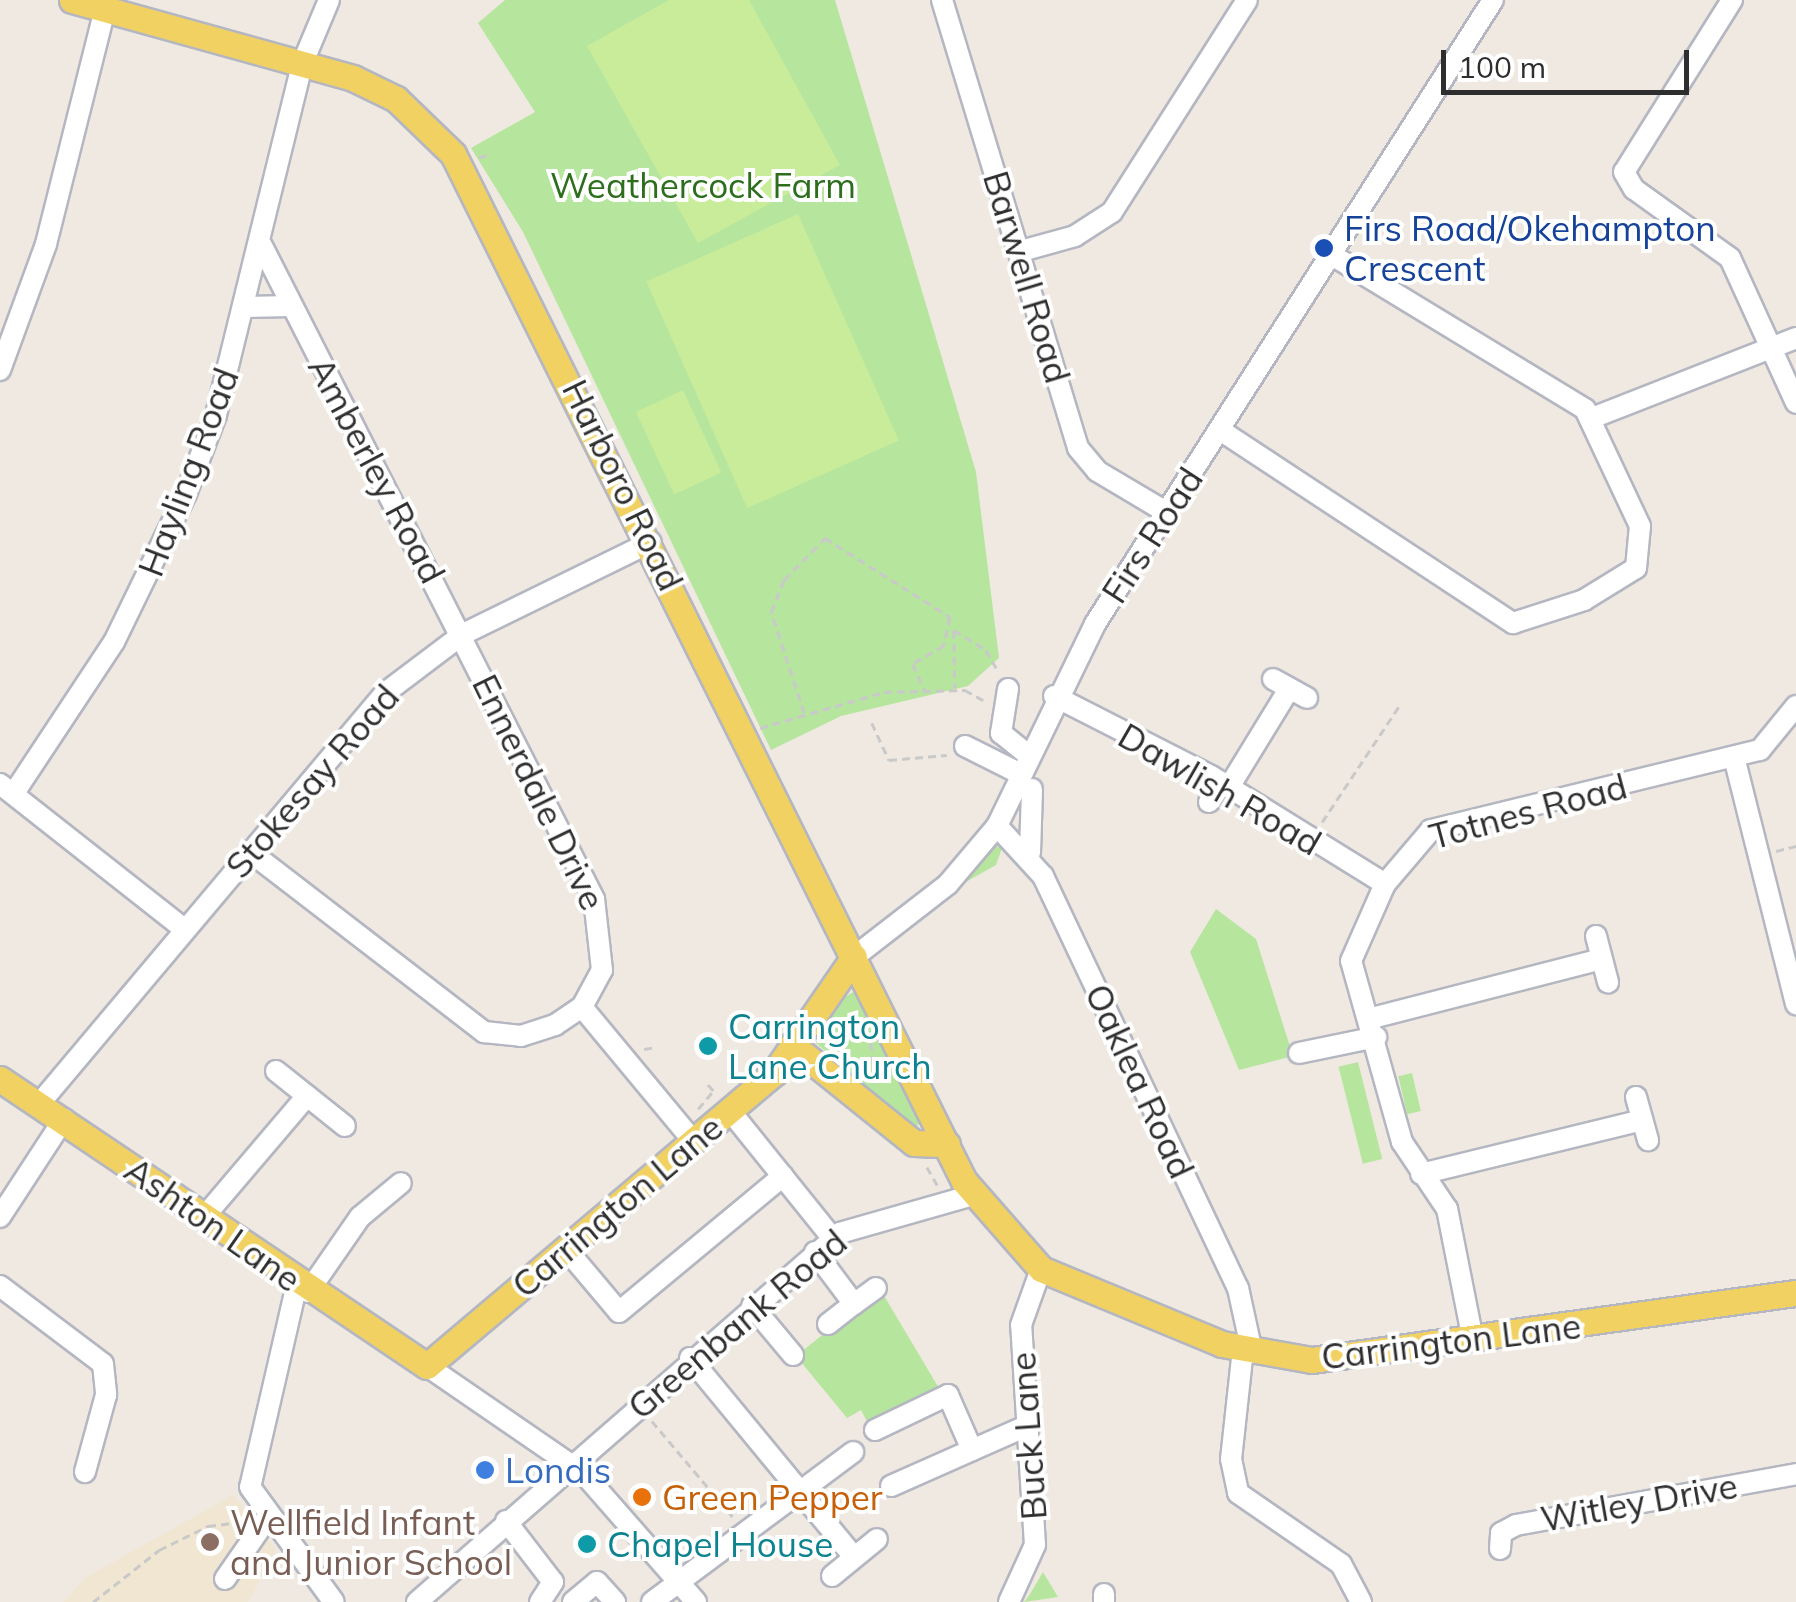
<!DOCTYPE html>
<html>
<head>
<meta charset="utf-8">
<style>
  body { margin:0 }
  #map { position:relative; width:1796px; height:1602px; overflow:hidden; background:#efe9e1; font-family:Mulish,sans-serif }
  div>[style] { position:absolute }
  .education>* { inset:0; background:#f0e6d1 }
  .green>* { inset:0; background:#b6e59e; transform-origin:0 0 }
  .pitch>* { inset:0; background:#c9ec9a; transform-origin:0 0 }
  .path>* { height:2.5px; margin-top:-1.25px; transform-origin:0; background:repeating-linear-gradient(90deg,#c9c9c9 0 8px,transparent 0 13px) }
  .roads { filter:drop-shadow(2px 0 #b4b7c1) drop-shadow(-2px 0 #b4b7c1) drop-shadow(0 2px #b4b7c1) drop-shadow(0 -2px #b4b7c1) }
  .minor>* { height:20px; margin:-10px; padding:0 10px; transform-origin:10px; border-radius:10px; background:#fff }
  .major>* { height:25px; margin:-12.5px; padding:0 12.5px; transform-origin:12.5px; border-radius:12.5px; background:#f2d163 }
  .dots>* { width:28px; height:28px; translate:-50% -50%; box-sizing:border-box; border:5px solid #fff; border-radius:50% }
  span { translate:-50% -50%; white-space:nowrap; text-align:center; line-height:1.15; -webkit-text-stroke:8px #fff; paint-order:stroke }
  .park-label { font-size:35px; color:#2c6e1b }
  .transit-label { font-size:35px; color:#164399 }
  .left { translate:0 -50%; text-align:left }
  .street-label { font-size:35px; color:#2e2e2e }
  .culture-label { font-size:35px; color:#0d838f }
  .shop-label { font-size:35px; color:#366cbe }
  .food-label { font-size:35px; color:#c56008 }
  .education-label { font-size:35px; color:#785e54 }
  .scale { position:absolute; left:1441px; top:50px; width:248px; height:45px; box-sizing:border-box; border:5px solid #2e2e2e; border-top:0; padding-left:12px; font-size:30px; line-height:35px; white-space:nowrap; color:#2e2e2e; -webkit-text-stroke:8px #fff; paint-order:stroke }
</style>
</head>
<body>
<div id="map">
  <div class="education">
    <i style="clip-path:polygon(233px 1495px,276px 1550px,248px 1602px,64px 1602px,85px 1578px)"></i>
  </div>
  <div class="green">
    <i style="clip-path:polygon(505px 0,835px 0,976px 472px,999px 658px,968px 686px,841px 716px,771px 750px,523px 232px,471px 148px,535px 112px,478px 23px)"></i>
    <i style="clip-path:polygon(1003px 845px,996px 865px,964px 883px,992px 848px)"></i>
    <i style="clip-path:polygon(1216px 909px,1256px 939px,1293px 1056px,1239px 1070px,1190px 952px)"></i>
    <i style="clip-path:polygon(855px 991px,920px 1123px,914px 1128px,816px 1043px,838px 1001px)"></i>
    <i style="left:1358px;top:1062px;width:100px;height:20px;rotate:76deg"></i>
    <i style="left:1412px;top:1073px;width:39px;height:14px;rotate:77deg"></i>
    <i style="clip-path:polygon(880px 1289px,943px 1395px,870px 1427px,861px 1410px,847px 1418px,796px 1356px)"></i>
    <i style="clip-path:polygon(1043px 1572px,1058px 1597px,1024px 1602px,1030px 1594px)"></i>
  </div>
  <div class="pitch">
    <i style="clip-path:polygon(669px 0,749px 0,840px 165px,698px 243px,587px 46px)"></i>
    <i style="left:798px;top:214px;width:248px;height:166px;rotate:66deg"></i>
    <i style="left:683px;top:390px;width:91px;height:52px;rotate:65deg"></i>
  </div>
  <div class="path">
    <i style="left:479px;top:157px;width:10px;rotate:-11deg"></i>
    <i style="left:954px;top:630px;width:38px;rotate:32deg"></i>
    <i style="left:986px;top:650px;width:24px;rotate:60deg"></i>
    <i style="left:954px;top:631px;width:57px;rotate:89deg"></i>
    <i style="left:804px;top:713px;width:106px;rotate:-108.1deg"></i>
    <i style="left:771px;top:612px;width:35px;rotate:-68deg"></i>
    <i style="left:784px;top:580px;width:59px;rotate:-45.7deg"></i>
    <i style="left:825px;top:538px;width:148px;rotate:32.3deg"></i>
    <i style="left:950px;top:617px;width:30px;rotate:102deg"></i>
    <i style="left:944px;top:646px;width:36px;rotate:150deg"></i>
    <i style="left:913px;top:664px;width:30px;rotate:66deg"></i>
    <i style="left:872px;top:723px;width:41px;rotate:65.3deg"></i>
    <i style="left:889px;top:760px;width:58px;rotate:-4.9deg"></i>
    <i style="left:760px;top:728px;width:129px;rotate:-16.2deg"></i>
    <i style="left:884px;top:692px;width:81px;rotate:-1.4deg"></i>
    <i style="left:965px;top:690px;width:25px;rotate:29deg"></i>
    <i style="left:1322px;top:822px;width:139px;rotate:-56.4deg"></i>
    <i style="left:1776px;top:851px;width:21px;rotate:-14deg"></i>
    <i style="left:871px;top:1043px;width:41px;rotate:84.4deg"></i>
    <i style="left:644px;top:1049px;width:12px;rotate:-9deg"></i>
    <i style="left:698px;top:1109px;width:23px;rotate:-50deg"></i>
    <i style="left:713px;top:1091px;width:9px;rotate:-131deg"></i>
    <i style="left:927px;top:1167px;width:22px;rotate:60deg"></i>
    <i style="left:652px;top:1421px;width:127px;rotate:49.8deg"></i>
    <i style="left:93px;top:1602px;width:84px;rotate:-38.2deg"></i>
    <i style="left:159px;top:1550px;width:55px;rotate:-26.1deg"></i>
    <i style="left:208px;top:1526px;width:35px;rotate:-7deg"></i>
  </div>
  <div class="roads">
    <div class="minor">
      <i style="left:942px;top:0;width:468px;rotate:73.1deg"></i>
      <i style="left:1078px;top:448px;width:30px;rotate:50deg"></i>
      <i style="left:1097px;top:471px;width:80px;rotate:30.7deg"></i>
      <i style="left:1732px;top:0;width:203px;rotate:122.1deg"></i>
      <i style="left:1624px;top:172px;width:20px;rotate:60deg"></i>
      <i style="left:1634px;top:189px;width:118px;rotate:35.7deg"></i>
      <i style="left:1730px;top:258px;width:159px;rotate:65.5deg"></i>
      <i style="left:1021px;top:251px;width:56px;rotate:-15.5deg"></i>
      <i style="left:1075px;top:236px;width:44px;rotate:-33deg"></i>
      <i style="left:1112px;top:212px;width:251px;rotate:-57.5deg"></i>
      <i style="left:244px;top:307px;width:47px;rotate:-1.2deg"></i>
      <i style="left:0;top:370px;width:134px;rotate:-69.9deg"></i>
      <i style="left:46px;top:244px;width:242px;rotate:-75.9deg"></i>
      <i style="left:1592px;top:418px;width:219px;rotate:-21.4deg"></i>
      <i style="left:1220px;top:430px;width:351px;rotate:33.4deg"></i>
      <i style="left:1513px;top:623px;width:75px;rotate:-17.9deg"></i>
      <i style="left:1584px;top:600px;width:61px;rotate:-31.6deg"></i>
      <i style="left:1636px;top:568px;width:42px;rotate:-84.6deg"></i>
      <i style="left:1640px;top:526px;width:129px;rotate:-115.2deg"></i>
      <i style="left:1585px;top:409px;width:295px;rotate:-148.7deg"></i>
      <i style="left:1273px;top:679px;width:39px;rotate:29deg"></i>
      <i style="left:1008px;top:689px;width:45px;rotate:99deg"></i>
      <i style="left:1001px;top:733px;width:33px;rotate:39deg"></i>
      <i style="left:1054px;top:696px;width:176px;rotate:27deg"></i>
      <i style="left:1211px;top:776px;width:205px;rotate:31.8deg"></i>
      <i style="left:965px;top:746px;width:63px;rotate:26.6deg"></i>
      <i style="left:1734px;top:757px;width:255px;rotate:75.9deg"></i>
      <i style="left:0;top:784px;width:233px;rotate:38.2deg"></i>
      <i style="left:1229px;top:787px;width:115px;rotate:-58.5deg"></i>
      <i style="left:14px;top:793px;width:181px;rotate:-56.5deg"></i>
      <i style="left:114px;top:642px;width:165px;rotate:-64.1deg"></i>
      <i style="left:186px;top:494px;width:85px;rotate:-69.2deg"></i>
      <i style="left:216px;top:415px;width:364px;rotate:-76.2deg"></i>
      <i style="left:303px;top:62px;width:67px;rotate:-67.2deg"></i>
      <i style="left:1209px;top:802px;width:23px;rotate:-56deg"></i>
      <i style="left:997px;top:826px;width:68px;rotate:47.4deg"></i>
      <i style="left:1043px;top:876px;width:456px;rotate:64.7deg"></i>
      <i style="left:1238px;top:1288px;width:66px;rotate:77.7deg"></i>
      <i style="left:249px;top:851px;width:297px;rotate:37.6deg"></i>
      <i style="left:484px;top:1032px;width:37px;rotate:6deg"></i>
      <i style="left:521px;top:1036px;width:36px;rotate:-18deg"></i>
      <i style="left:555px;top:1025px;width:32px;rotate:-34deg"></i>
      <i style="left:582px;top:1007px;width:42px;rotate:-61.6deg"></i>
      <i style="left:602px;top:970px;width:71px;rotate:-96.4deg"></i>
      <i style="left:594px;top:899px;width:733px;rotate:-116.95deg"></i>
      <i style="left:1030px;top:853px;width:64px;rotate:-88.2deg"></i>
      <i style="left:1596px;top:936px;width:48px;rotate:75.4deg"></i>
      <i style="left:854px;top:957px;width:119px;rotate:-37.8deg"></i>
      <i style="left:948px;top:884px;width:76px;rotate:-49.8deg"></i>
      <i style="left:997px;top:826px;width:225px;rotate:-64.1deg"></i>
      <i style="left:1095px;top:624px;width:740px;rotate:-57.47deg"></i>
      <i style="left:582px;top:1007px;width:175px;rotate:50.3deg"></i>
      <i style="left:1372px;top:1018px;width:237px;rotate:-14.4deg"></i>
      <i style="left:1299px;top:1053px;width:79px;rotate:-11.7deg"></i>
      <i style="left:276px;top:1071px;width:88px;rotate:38.6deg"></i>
      <i style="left:1636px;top:1097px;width:45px;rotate:74.4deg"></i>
      <i style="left:40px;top:1103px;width:536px;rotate:-49.92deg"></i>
      <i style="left:385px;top:693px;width:98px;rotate:-37.1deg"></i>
      <i style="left:463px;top:634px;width:209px;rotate:-26.1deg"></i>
      <i style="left:731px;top:1112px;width:163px;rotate:51.2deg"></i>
      <i style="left:1421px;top:1174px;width:228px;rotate:-13.7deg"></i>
      <i style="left:0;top:1217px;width:117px;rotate:-56.9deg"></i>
      <i style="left:204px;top:1217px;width:159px;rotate:-49.6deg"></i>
      <i style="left:566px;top:1249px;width:82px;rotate:49.9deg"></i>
      <i style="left:619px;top:1312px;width:213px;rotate:-39.7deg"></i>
      <i style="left:815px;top:1252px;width:65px;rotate:53.1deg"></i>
      <i style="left:854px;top:1304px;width:27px;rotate:-36deg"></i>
      <i style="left:297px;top:1284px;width:208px;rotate:103deg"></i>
      <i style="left:250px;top:1487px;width:142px;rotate:53.9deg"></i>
      <i style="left:0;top:1286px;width:129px;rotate:37.1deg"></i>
      <i style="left:103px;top:1364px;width:31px;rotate:84deg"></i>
      <i style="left:106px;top:1395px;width:80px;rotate:105.3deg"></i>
      <i style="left:308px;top:1292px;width:91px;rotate:-55.3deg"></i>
      <i style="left:360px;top:1217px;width:53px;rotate:-39.7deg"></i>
      <i style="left:752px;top:1306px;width:64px;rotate:50.1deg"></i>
      <i style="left:828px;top:1324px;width:33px;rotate:-38deg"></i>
      <i style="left:1473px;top:1340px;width:134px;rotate:-101.2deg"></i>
      <i style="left:1447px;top:1209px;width:81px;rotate:-123.9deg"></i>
      <i style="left:1402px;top:1142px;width:188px;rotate:-105.7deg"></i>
      <i style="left:1351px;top:961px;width:84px;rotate:-66.2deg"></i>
      <i style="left:1385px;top:884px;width:71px;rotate:-49.6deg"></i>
      <i style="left:1431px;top:830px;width:339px;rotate:-13.7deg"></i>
      <i style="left:1760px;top:750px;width:57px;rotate:-50.7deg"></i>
      <i style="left:1243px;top:1349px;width:111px;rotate:96.2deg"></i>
      <i style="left:1231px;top:1459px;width:35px;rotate:78deg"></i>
      <i style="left:1238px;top:1493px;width:125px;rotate:34.6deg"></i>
      <i style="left:1341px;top:1564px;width:43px;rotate:62.2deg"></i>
      <i style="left:690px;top:1358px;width:258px;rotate:50.5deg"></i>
      <i style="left:427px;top:1366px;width:191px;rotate:34.5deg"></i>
      <i style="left:584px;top:1474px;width:170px;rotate:48.8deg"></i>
      <i style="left:875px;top:1430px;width:81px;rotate:-25.6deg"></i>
      <i style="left:948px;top:1395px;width:60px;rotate:66.4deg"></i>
      <i style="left:891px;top:1486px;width:145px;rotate:-23.9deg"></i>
      <i style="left:506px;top:1521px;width:77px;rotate:52.4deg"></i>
      <i style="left:553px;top:1582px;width:24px;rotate:123deg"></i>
      <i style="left:1500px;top:1549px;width:16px;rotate:-86deg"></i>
      <i style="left:1501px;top:1533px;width:17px;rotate:-28deg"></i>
      <i style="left:1516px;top:1525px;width:285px;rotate:-10.3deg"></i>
      <i style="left:832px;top:1576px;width:58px;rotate:-39.4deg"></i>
      <i style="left:225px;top:1579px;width:72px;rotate:-55.2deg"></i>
      <i style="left:1104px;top:1594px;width:8px;rotate:90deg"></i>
      <i style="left:417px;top:1602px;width:561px;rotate:-41.1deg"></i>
      <i style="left:840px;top:1233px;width:138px;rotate:-15.9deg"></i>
      <i style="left:573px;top:1602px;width:31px;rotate:-40deg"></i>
      <i style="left:597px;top:1582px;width:27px;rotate:48deg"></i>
      <i style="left:652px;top:1602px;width:251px;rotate:-36.7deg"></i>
      <i style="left:1009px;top:1602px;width:63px;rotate:-65.5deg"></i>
      <i style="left:1035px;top:1545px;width:220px;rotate:-93.6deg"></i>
      <i style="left:1021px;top:1325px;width:59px;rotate:-70.3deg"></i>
    </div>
    <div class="major">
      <i style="left:72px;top:0;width:292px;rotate:15.5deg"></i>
      <i style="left:353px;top:78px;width:48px;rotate:26deg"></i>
      <i style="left:396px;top:99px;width:79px;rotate:44deg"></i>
      <i style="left:453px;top:154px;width:1147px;rotate:63.55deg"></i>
      <i style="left:964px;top:1181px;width:117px;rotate:48.8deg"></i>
      <i style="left:1041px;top:1269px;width:196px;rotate:22.5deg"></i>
      <i style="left:1222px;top:1344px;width:91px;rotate:10.1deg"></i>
      <i style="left:1312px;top:1360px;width:489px;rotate:-7.9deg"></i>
      <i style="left:792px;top:1045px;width:156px;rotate:38.8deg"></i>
      <i style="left:914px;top:1143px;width:33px;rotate:2deg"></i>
      <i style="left:0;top:1079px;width:514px;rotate:33.91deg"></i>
      <i style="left:427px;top:1366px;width:454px;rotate:-40.2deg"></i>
      <i style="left:774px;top:1073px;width:141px;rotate:-55.4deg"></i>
    </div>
  </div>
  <div class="dots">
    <i style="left:1324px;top:248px;background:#1a4fb4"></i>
    <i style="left:708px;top:1046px;background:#0f9aa8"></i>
    <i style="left:485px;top:1470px;background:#3f7fe0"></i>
    <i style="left:642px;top:1497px;background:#e8710a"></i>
    <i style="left:210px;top:1542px;background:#8d6e63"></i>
    <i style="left:587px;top:1544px;background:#0f9aa8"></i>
  </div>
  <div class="park-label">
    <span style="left:703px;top:185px">Weathercock Farm</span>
  </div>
  <div class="transit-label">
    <span class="left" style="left:1344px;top:248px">Firs Road/Okehampton<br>Crescent</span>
  </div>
  <div class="street-label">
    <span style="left:1027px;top:277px;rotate:73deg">Barwell Road</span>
    <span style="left:377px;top:470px;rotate:62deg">Amberley Road</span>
    <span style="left:188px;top:472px;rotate:-69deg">Hayling Road</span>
    <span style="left:623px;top:485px;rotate:64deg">Harboro Road</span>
    <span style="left:1152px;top:535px;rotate:-57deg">Firs Road</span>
    <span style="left:312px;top:781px;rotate:-49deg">Stokesay Road</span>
    <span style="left:1220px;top:789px;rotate:30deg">Dawlish Road</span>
    <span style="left:539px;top:792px;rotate:64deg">Ennerdale Drive</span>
    <span style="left:1528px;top:811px;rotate:-15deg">Totnes Road</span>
    <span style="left:1140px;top:1081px;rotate:65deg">Oaklea Road</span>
    <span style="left:617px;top:1206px;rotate:-40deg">Carrington Lane</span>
    <span style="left:213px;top:1224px;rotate:35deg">Ashton Lane</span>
    <span style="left:737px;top:1324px;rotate:-40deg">Greenbank Road</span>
    <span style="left:1451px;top:1341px;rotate:-7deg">Carrington Lane</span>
    <span style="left:1028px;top:1436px;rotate:-94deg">Buck Lane</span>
    <span style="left:1639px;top:1502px;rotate:-10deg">Witley Drive</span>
  </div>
  <div class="culture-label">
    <span class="left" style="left:728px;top:1046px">Carrington<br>Lane Church</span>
    <span class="left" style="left:607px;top:1544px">Chapel House</span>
  </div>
  <div class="shop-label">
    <span class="left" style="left:505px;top:1470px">Londis</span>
  </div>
  <div class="food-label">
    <span class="left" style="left:662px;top:1497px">Green Pepper</span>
  </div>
  <div class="education-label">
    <span class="left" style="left:230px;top:1542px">Wellfield Infant<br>and Junior School</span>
  </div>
  <div class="scale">100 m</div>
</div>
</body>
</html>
